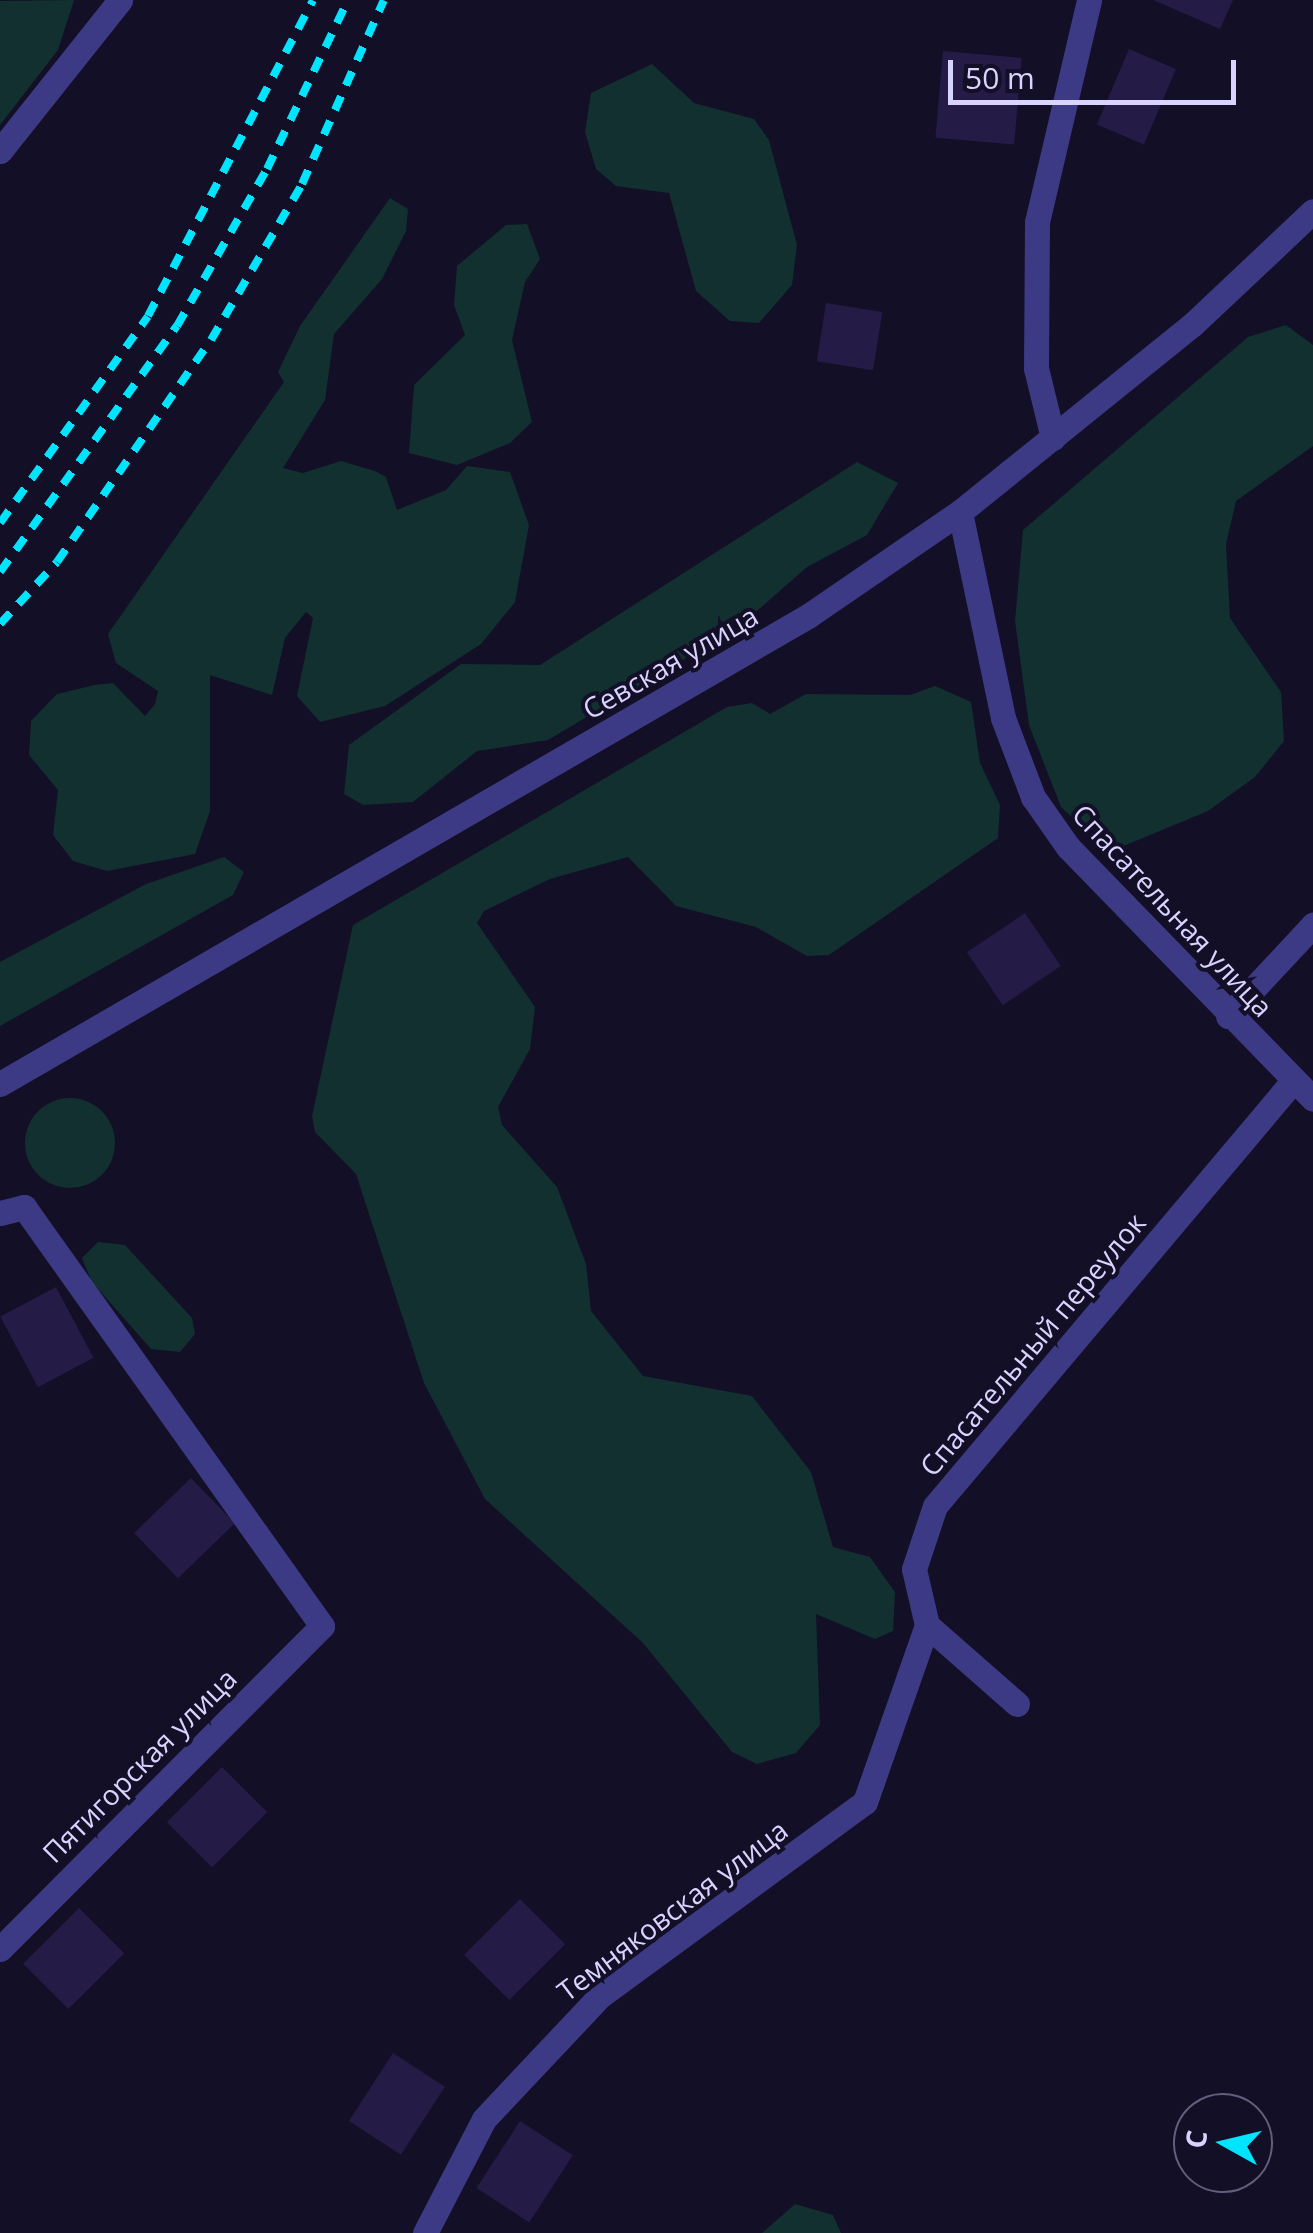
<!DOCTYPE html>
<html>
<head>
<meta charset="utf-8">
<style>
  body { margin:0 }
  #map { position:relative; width:1313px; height:2233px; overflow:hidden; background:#130f26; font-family:"Open Sans",sans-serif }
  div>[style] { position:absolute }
  .green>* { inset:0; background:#12302f }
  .round { border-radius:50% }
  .building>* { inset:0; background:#241b47; transform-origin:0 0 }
  .minor>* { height:25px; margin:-12.5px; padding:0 12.5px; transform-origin:12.5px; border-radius:12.5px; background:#3d3a85 }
  .rail>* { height:8px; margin-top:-4px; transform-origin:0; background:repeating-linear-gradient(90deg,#00e5ff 0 15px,transparent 0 27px) }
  span { translate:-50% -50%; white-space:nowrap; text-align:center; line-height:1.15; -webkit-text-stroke:8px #130f26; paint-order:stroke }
  .street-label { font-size:28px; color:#d9d4ff }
  .north { position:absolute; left:1173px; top:2093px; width:100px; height:100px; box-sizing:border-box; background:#130f26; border:2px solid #625e7d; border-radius:50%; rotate:278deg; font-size:28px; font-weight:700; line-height:40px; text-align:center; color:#d9d4ff }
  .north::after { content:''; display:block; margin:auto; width:35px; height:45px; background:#00e5ff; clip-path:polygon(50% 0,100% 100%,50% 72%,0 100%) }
  .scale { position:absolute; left:948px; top:60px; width:288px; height:45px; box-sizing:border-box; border:5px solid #d9d4ff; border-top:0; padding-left:12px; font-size:30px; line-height:35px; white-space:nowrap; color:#d9d4ff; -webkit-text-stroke:8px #130f26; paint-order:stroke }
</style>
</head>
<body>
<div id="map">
  <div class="green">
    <i style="clip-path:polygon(74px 0,58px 50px,0 125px,0 1px)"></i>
    <i style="clip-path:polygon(652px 64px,694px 103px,754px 119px,769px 140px,797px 245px,792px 285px,759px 323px,730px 321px,696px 291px,669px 193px,616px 186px,596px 169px,585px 132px,591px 93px)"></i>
    <i style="clip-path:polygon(390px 198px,408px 209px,406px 231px,382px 279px,334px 334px,325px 400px,283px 468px,303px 473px,341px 461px,375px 471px,386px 477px,397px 510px,446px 490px,467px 466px,510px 472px,529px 525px,515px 602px,481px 644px,385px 706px,320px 722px,297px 696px,313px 618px,306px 612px,285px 638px,272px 695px,210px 675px,210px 811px,195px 854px,107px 871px,73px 861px,53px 835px,58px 790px,29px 755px,31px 721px,57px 694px,95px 685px,113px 683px,145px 716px,155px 704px,158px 691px,116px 663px,108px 634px,284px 382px,278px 372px,300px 326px)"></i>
    <i style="clip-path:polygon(527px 224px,540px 259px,525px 282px,512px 340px,532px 422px,510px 443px,457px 465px,409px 453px,414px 385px,465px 335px,454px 305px,457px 266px,506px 225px)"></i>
    <i style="clip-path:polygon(1286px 325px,1313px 345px,1313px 446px,1236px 501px,1226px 544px,1230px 618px,1281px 692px,1284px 741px,1255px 777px,1208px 811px,1109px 852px,1061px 807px,1029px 725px,1015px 621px,1023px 530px,1248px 337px)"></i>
    <i style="clip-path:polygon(857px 462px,898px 483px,867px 535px,807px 567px,741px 625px,548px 740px,477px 751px,413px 802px,363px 805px,344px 794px,349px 745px,461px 664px,540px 665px)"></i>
    <i style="clip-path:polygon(935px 686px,971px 702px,980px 763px,1000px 805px,998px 838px,829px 955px,807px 956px,756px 927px,676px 906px,628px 857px,550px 879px,484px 911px,477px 923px,535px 1007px,530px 1049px,498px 1107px,502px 1125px,557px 1187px,586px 1264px,591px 1311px,643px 1376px,752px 1396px,811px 1472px,833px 1547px,870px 1557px,895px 1592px,893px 1631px,875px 1639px,816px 1614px,820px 1725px,796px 1753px,757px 1764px,732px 1752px,643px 1643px,485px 1499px,424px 1383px,356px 1174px,315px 1132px,312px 1116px,353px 925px,727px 707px,752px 703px,770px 714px,806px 694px,910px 695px)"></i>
    <i style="clip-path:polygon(224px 857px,244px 872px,233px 895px,0 1026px,0 962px,146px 884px)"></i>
    <i class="round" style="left:25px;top:1098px;width:90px;height:90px"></i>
    <i style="clip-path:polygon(98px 1242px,125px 1245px,192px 1318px,195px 1334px,180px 1352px,151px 1349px,92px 1282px,82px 1258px)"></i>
    <i style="clip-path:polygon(795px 2204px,833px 2215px,841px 2233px,762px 2233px)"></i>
  </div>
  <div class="building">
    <i style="clip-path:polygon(1153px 0,1233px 0,1220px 29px)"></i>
    <i style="left:1129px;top:49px;width:51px;height:82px;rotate:23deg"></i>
    <i style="left:943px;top:51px;width:79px;height:87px;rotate:5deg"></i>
    <i style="left:826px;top:303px;width:57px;height:59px;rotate:9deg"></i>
    <i style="left:1025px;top:913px;width:64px;height:70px;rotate:56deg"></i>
    <i style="left:56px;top:1287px;width:80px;height:63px;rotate:62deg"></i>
    <i style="left:191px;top:1478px;width:63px;height:79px;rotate:46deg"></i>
    <i style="left:222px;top:1767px;width:64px;height:78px;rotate:45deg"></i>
    <i style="left:520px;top:1899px;width:64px;height:79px;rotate:45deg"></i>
    <i style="left:79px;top:1908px;width:64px;height:79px;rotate:45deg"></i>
    <i style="left:393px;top:2053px;width:62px;height:81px;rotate:33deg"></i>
    <i style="left:520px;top:2121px;width:63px;height:80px;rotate:33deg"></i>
  </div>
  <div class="minor">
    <i style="left:0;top:151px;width:193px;rotate:-51.5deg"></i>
    <i style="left:1053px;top:438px;width:72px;rotate:-103.7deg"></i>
    <i style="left:1036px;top:368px;width:146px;rotate:-89.6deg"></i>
    <i style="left:1037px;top:222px;width:228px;rotate:-76.8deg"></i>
    <i style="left:960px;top:512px;width:210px;rotate:78.2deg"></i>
    <i style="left:1003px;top:718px;width:85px;rotate:69.2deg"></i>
    <i style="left:1033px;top:797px;width:61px;rotate:55deg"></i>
    <i style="left:1068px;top:847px;width:351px;rotate:45.8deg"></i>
    <i style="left:1228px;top:1016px;width:125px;rotate:-47deg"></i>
    <i style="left:0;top:1084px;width:934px;rotate:-30.08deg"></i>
    <i style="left:808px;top:616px;width:184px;rotate:-34.4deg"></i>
    <i style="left:960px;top:512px;width:298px;rotate:-38.9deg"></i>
    <i style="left:1192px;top:325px;width:166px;rotate:-43.3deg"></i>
    <i style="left:0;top:1213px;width:25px;rotate:-14deg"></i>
    <i style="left:24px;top:1207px;width:514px;rotate:54.58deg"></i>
    <i style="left:322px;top:1626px;width:456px;rotate:134.9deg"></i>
    <i style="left:1017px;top:1704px;width:120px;rotate:-138.7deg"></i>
    <i style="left:927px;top:1625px;width:57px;rotate:-103.1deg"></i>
    <i style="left:914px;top:1569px;width:66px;rotate:-71.6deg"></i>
    <i style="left:935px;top:1506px;width:556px;rotate:-49.89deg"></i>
    <i style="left:425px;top:2233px;width:128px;rotate:-62.6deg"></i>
    <i style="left:484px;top:2119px;width:169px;rotate:-46.7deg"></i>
    <i style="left:600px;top:1996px;width:328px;rotate:-36.2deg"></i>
    <i style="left:865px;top:1802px;width:188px;rotate:-70.7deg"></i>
  </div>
  <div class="rail">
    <i style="left:0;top:523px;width:254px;rotate:-54.4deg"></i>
    <i style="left:148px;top:316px;width:356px;rotate:-62.4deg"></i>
    <i style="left:0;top:572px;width:303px;rotate:-54.3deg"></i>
    <i style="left:177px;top:326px;width:181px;rotate:-60.2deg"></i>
    <i style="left:267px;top:169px;width:187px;rotate:-64.4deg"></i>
    <i style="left:0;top:624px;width:84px;rotate:-47.4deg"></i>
    <i style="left:57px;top:562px;width:270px;rotate:-55.3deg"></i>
    <i style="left:211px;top:340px;width:181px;rotate:-59.7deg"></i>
    <i style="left:302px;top:184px;width:201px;rotate:-66deg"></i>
  </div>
  <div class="street-label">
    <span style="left:670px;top:662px;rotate:-30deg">Севская улица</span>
    <span style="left:1173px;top:910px;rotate:47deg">Спасательная улица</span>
    <span style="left:1032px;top:1344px;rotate:-50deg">Спасательный переулок</span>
    <span style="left:139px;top:1765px;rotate:-45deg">Пятигорская улица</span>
    <span style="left:672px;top:1910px;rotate:-37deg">Темняковская улица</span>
  </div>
  <div class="north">С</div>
  <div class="scale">50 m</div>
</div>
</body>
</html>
